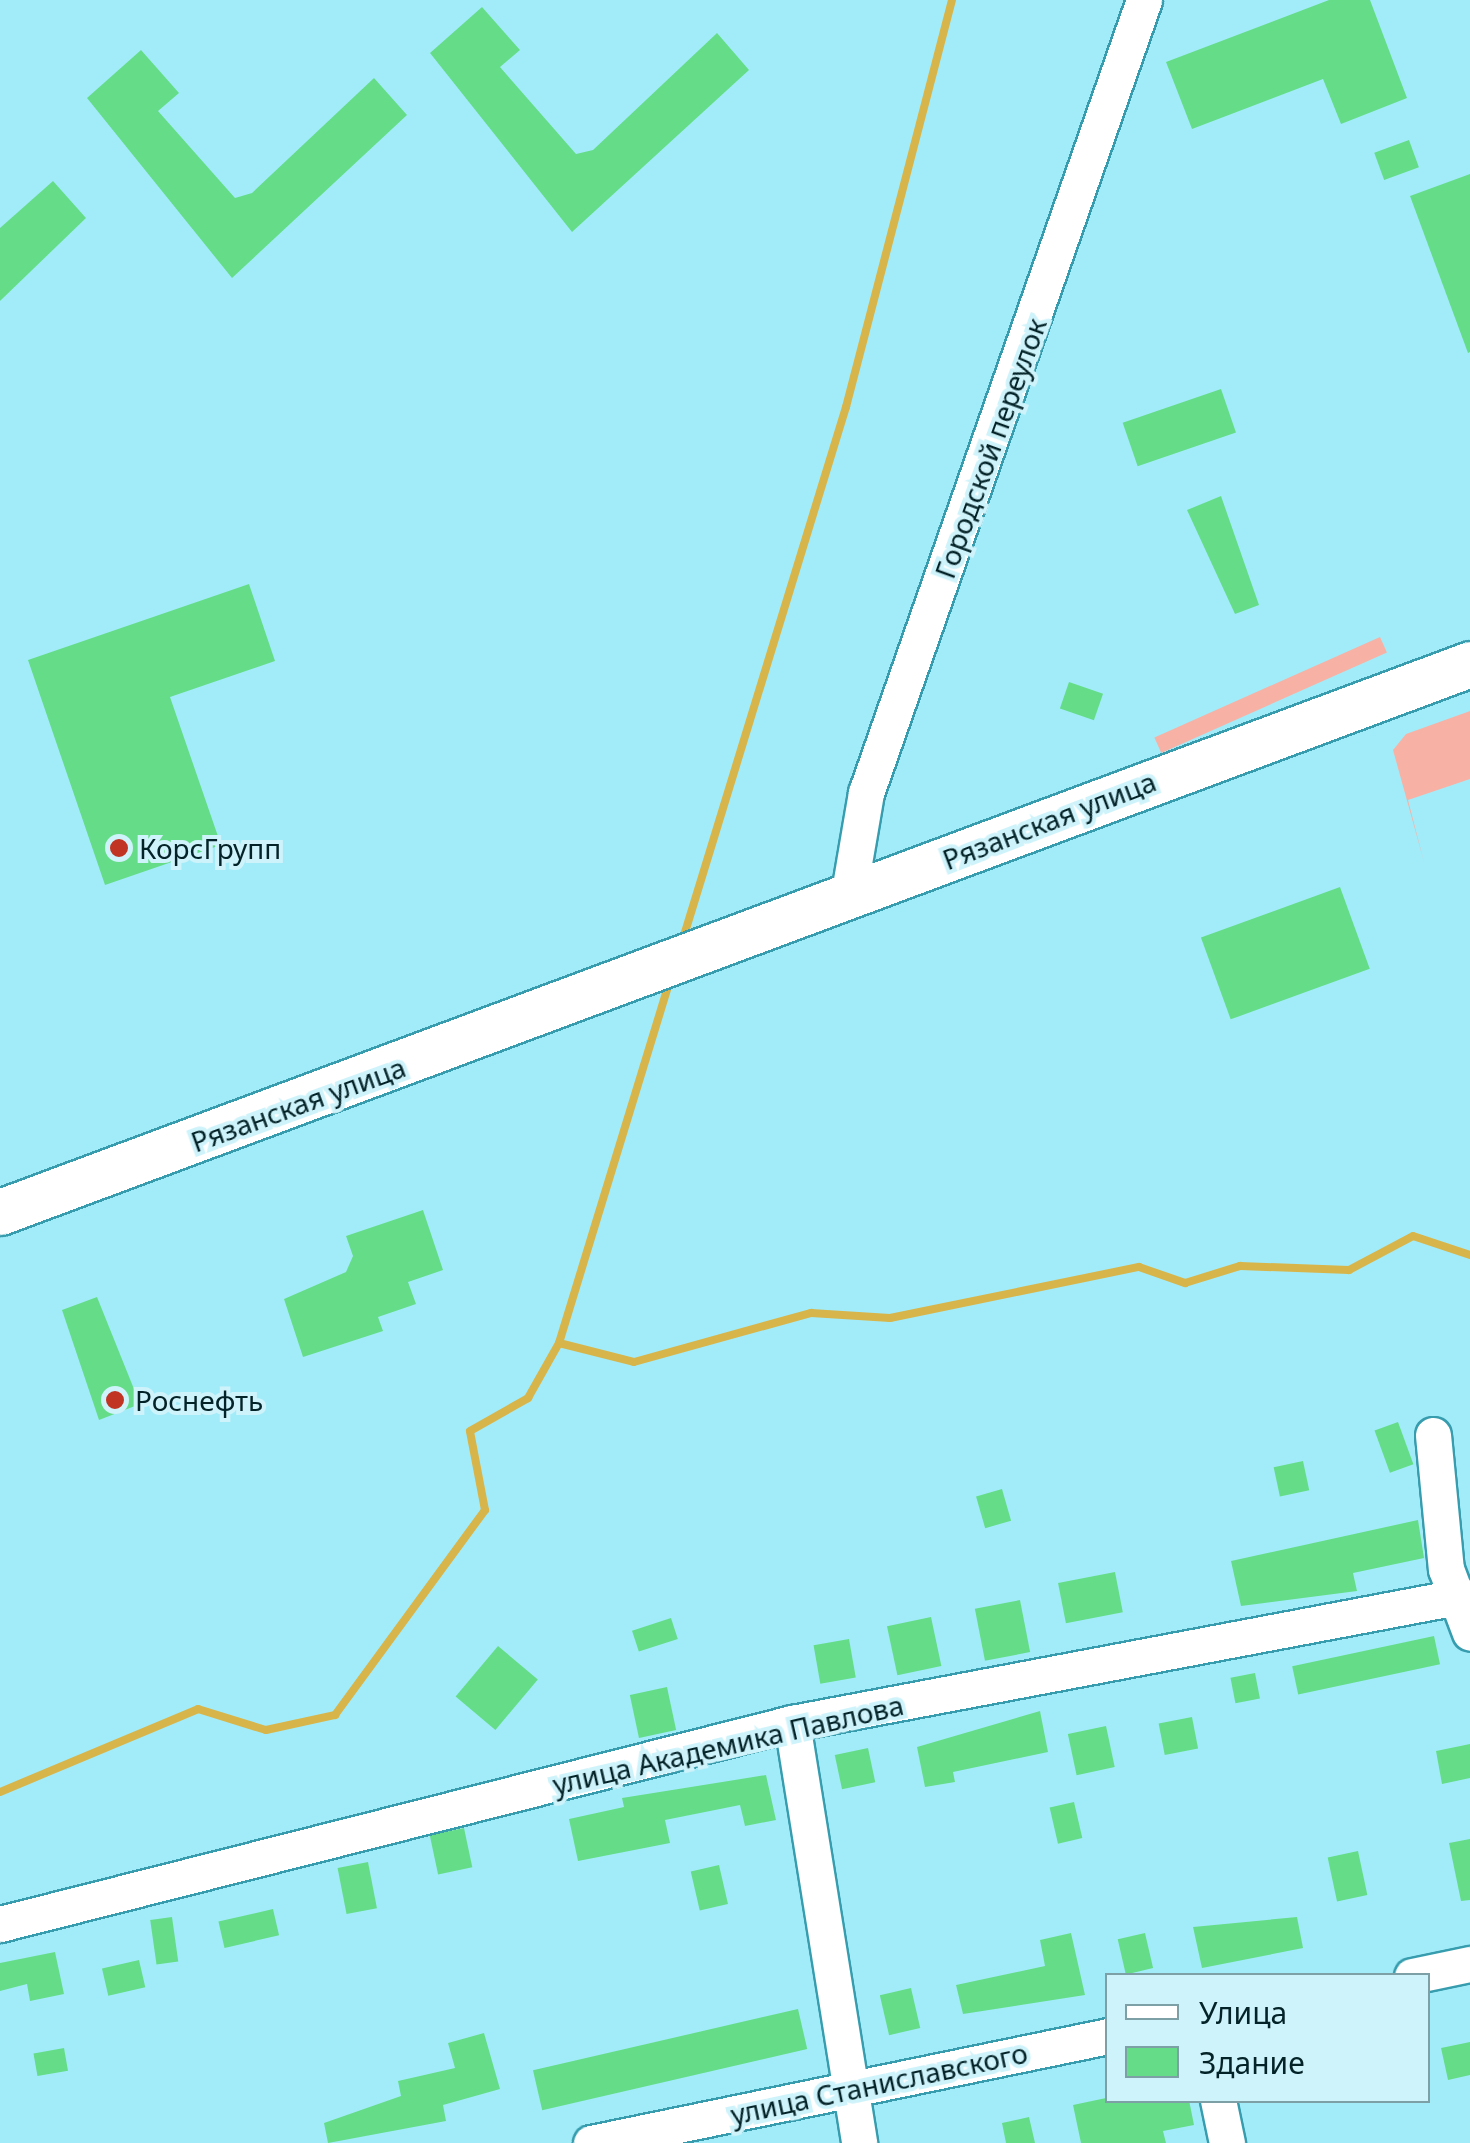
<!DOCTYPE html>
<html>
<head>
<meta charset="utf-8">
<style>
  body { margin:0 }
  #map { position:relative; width:1470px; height:2143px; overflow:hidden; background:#a2ecfa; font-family:"Noto Sans",sans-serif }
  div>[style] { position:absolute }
  .green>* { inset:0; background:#f7b2a5; transform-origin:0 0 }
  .stream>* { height:8px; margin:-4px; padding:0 4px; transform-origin:4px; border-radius:4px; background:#d8b54a }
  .building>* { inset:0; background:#65dd88; transform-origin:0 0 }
  .roads { filter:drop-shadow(2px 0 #379dae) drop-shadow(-2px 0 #379dae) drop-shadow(0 2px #379dae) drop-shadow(0 -2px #379dae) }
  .minor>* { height:35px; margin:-17.5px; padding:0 17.5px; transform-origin:17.5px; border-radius:17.5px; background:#fff }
  .major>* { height:45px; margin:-22.5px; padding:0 22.5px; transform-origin:22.5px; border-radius:22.5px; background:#fff }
  .dots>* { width:28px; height:28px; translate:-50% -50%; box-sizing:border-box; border:5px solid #cff3fa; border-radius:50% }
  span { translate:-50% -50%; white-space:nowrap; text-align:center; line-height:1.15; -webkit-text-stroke:8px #cff3fa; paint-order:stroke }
  .street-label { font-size:28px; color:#032328 }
  .poi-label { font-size:28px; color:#032328 }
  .left { translate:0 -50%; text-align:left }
  .legend { position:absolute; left:1105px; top:1973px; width:325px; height:130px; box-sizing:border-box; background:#cff3fa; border:2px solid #7da0a6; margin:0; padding:12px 18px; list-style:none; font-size:30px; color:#032328 }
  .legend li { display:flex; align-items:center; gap:20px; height:50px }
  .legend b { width:50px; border:2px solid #7da0a6 }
</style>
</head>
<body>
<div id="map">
  <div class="green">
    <i style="left:1380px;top:637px;width:17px;height:247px;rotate:66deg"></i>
    <i style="clip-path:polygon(1470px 711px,1470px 779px,1408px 800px,1424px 862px,1393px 750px,1406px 734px)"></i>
  </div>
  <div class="stream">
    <i style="left:682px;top:942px;width:560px;rotate:-72.96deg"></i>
    <i style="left:846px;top:407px;width:421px;rotate:-75.4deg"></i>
    <i style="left:559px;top:1343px;width:380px;rotate:-73deg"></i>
    <i style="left:0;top:1792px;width:215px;rotate:-22.7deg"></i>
    <i style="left:198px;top:1709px;width:71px;rotate:17.2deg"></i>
    <i style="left:266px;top:1730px;width:71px;rotate:-12.3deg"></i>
    <i style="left:335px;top:1715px;width:254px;rotate:-53.8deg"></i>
    <i style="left:485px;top:1510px;width:80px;rotate:-100.8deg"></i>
    <i style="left:470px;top:1431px;width:67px;rotate:-29.6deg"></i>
    <i style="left:528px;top:1398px;width:63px;rotate:-60.6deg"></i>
    <i style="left:559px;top:1343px;width:77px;rotate:14.2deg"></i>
    <i style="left:634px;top:1362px;width:184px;rotate:-15.5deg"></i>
    <i style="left:811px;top:1313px;width:79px;rotate:3.6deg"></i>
    <i style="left:890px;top:1318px;width:254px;rotate:-11.6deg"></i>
    <i style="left:1139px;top:1267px;width:49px;rotate:19.2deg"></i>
    <i style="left:1185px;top:1283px;width:58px;rotate:-17.2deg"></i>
    <i style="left:1240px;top:1266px;width:109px;rotate:2.1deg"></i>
    <i style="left:1349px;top:1270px;width:72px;rotate:-28deg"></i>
    <i style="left:1413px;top:1236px;width:60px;rotate:18.4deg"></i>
  </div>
  <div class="building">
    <i style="clip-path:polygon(1329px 0,1370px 0,1407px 98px,1341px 124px,1323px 79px,1192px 129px,1166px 62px)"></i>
    <i style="clip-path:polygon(482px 7px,520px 50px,500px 67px,576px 154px,593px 150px,717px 33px,749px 70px,572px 232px,430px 53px)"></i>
    <i style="clip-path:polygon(141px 50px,179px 93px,158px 111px,235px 198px,252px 193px,374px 78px,407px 115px,232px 278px,87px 98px)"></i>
    <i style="left:1409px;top:140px;width:29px;height:37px;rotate:70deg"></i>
    <i style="clip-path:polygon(1470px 174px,1470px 352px,1468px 353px,1410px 196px)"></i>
    <i style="clip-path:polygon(53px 181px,86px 218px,0 301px,0 228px)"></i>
    <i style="left:1221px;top:389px;width:46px;height:104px;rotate:71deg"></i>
    <i style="clip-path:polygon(1221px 496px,1259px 605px,1235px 614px,1187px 510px)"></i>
    <i style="clip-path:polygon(249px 584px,275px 661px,170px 697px,221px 845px,105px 885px,28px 660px)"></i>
    <i style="left:1069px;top:682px;width:36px;height:28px;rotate:19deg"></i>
    <i style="left:1340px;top:887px;width:87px;height:148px;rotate:70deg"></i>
    <i style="clip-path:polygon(423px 1210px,443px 1270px,408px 1282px,416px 1304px,378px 1317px,383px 1331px,303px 1357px,284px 1299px,346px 1272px,353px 1256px,346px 1236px)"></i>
    <i style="clip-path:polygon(97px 1297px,140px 1404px,99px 1420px,62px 1310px)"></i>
    <i style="left:1398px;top:1422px;width:45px;height:25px;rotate:70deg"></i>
    <i style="left:1303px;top:1461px;width:30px;height:30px;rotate:78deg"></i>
    <i style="left:1002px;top:1489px;width:33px;height:27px;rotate:74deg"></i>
    <i style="clip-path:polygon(1418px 1520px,1424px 1558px,1353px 1573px,1357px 1591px,1241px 1606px,1231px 1561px)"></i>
    <i style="left:1115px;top:1572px;width:41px;height:58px;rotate:79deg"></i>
    <i style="left:1020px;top:1600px;width:53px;height:46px;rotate:79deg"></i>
    <i style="left:931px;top:1617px;width:50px;height:45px;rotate:78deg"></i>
    <i style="left:671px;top:1618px;width:22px;height:41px;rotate:72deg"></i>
    <i style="left:1434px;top:1636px;width:29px;height:145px;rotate:78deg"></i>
    <i style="left:849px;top:1639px;width:39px;height:36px;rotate:80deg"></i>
    <i style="left:498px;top:1646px;width:52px;height:66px;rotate:40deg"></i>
    <i style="left:1255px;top:1673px;width:26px;height:25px;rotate:79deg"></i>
    <i style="left:667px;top:1687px;width:44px;height:38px;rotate:78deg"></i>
    <i style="clip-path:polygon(1040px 1711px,1048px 1752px,953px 1772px,955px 1782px,925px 1787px,917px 1747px)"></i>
    <i style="left:1192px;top:1717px;width:32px;height:34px;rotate:79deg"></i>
    <i style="left:1106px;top:1726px;width:42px;height:39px;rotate:78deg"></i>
    <i style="clip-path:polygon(1470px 1744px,1470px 1778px,1442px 1784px,1436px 1751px)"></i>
    <i style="left:868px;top:1748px;width:35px;height:34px;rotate:78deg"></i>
    <i style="clip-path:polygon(766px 1775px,776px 1820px,745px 1826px,740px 1805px,665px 1820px,670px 1843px,578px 1861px,569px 1819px,624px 1807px,622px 1798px)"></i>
    <i style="left:1074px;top:1802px;width:37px;height:25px;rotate:77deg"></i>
    <i style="left:464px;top:1828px;width:40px;height:35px;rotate:78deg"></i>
    <i style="clip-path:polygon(1470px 1839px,1470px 1900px,1461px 1901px,1449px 1843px)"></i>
    <i style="left:1358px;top:1851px;width:45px;height:31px;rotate:78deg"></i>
    <i style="left:368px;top:1862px;width:47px;height:31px;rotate:79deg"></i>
    <i style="left:719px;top:1865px;width:40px;height:29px;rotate:77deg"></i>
    <i style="left:273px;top:1909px;width:27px;height:56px;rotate:77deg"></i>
    <i style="left:172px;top:1917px;width:45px;height:22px;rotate:82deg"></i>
    <i style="clip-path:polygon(1297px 1917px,1303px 1948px,1202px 1968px,1193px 1927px)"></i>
    <i style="clip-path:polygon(1071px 1933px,1085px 1995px,963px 2014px,956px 1985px,1045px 1966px,1040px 1940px)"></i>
    <i style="left:1145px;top:1933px;width:36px;height:28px;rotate:77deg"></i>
    <i style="clip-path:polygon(55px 1952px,64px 1994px,30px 2001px,27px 1984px,0 1991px,0 1963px)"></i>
    <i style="left:139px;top:1960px;width:28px;height:38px;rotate:77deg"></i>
    <i style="left:911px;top:1988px;width:41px;height:32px;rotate:77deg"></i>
    <i style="left:798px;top:2009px;width:41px;height:272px;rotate:77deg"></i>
    <i style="clip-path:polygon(484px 2033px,500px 2089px,443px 2105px,446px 2121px,328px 2143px,324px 2123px,401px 2096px,398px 2081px,455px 2068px,448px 2043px)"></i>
    <i style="clip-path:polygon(1470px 2042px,1470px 2075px,1448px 2080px,1441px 2048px)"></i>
    <i style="left:64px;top:2048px;width:23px;height:31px;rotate:80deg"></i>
    <i style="clip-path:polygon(1106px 2098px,1189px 2100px,1194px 2125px,1163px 2131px,1166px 2143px,1081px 2143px,1073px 2105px)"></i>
    <i style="clip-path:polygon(1029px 2117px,1035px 2143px,1006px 2143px,1002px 2123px)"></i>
  </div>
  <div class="roads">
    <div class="minor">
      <i style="left:848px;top:898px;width:107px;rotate:-80.3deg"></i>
      <i style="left:866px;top:793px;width:840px;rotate:-70.68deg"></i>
      <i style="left:1433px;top:1435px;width:135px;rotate:84.5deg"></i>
      <i style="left:1446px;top:1569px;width:68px;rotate:69.4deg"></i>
      <i style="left:792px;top:1723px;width:425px;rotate:80.9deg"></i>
      <i style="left:0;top:1924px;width:817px;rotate:-14.24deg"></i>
      <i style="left:792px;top:1723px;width:682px;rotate:-10.73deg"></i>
      <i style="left:1412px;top:1976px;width:59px;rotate:-11.7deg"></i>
      <i style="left:1218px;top:2100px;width:44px;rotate:78.2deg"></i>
      <i style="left:591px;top:2143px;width:528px;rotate:-11.69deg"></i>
    </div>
    <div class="major">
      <i style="left:0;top:1212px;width:1569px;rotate:-20.44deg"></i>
    </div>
  </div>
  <div class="dots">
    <i style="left:119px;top:848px;background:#c13423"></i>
    <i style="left:115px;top:1400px;background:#c13423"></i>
  </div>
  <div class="street-label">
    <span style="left:990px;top:448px;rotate:-70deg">Городской переулок</span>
    <span style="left:1049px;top:820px;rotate:-21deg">Рязанская улица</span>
    <span style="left:298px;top:1104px;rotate:-20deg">Рязанская улица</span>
    <span style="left:728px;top:1744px;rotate:-13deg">улица Академика Павлова</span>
    <span style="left:879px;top:2083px;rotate:-12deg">улица Станиславского</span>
  </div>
  <div class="poi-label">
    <span class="left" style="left:139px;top:848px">КорсГрупп</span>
    <span class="left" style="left:135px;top:1400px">Роснефть</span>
  </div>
  <ul class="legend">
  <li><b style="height:12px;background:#fff"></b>Улица</li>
  <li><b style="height:28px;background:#65dd88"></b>Здание</li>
  </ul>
</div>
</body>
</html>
